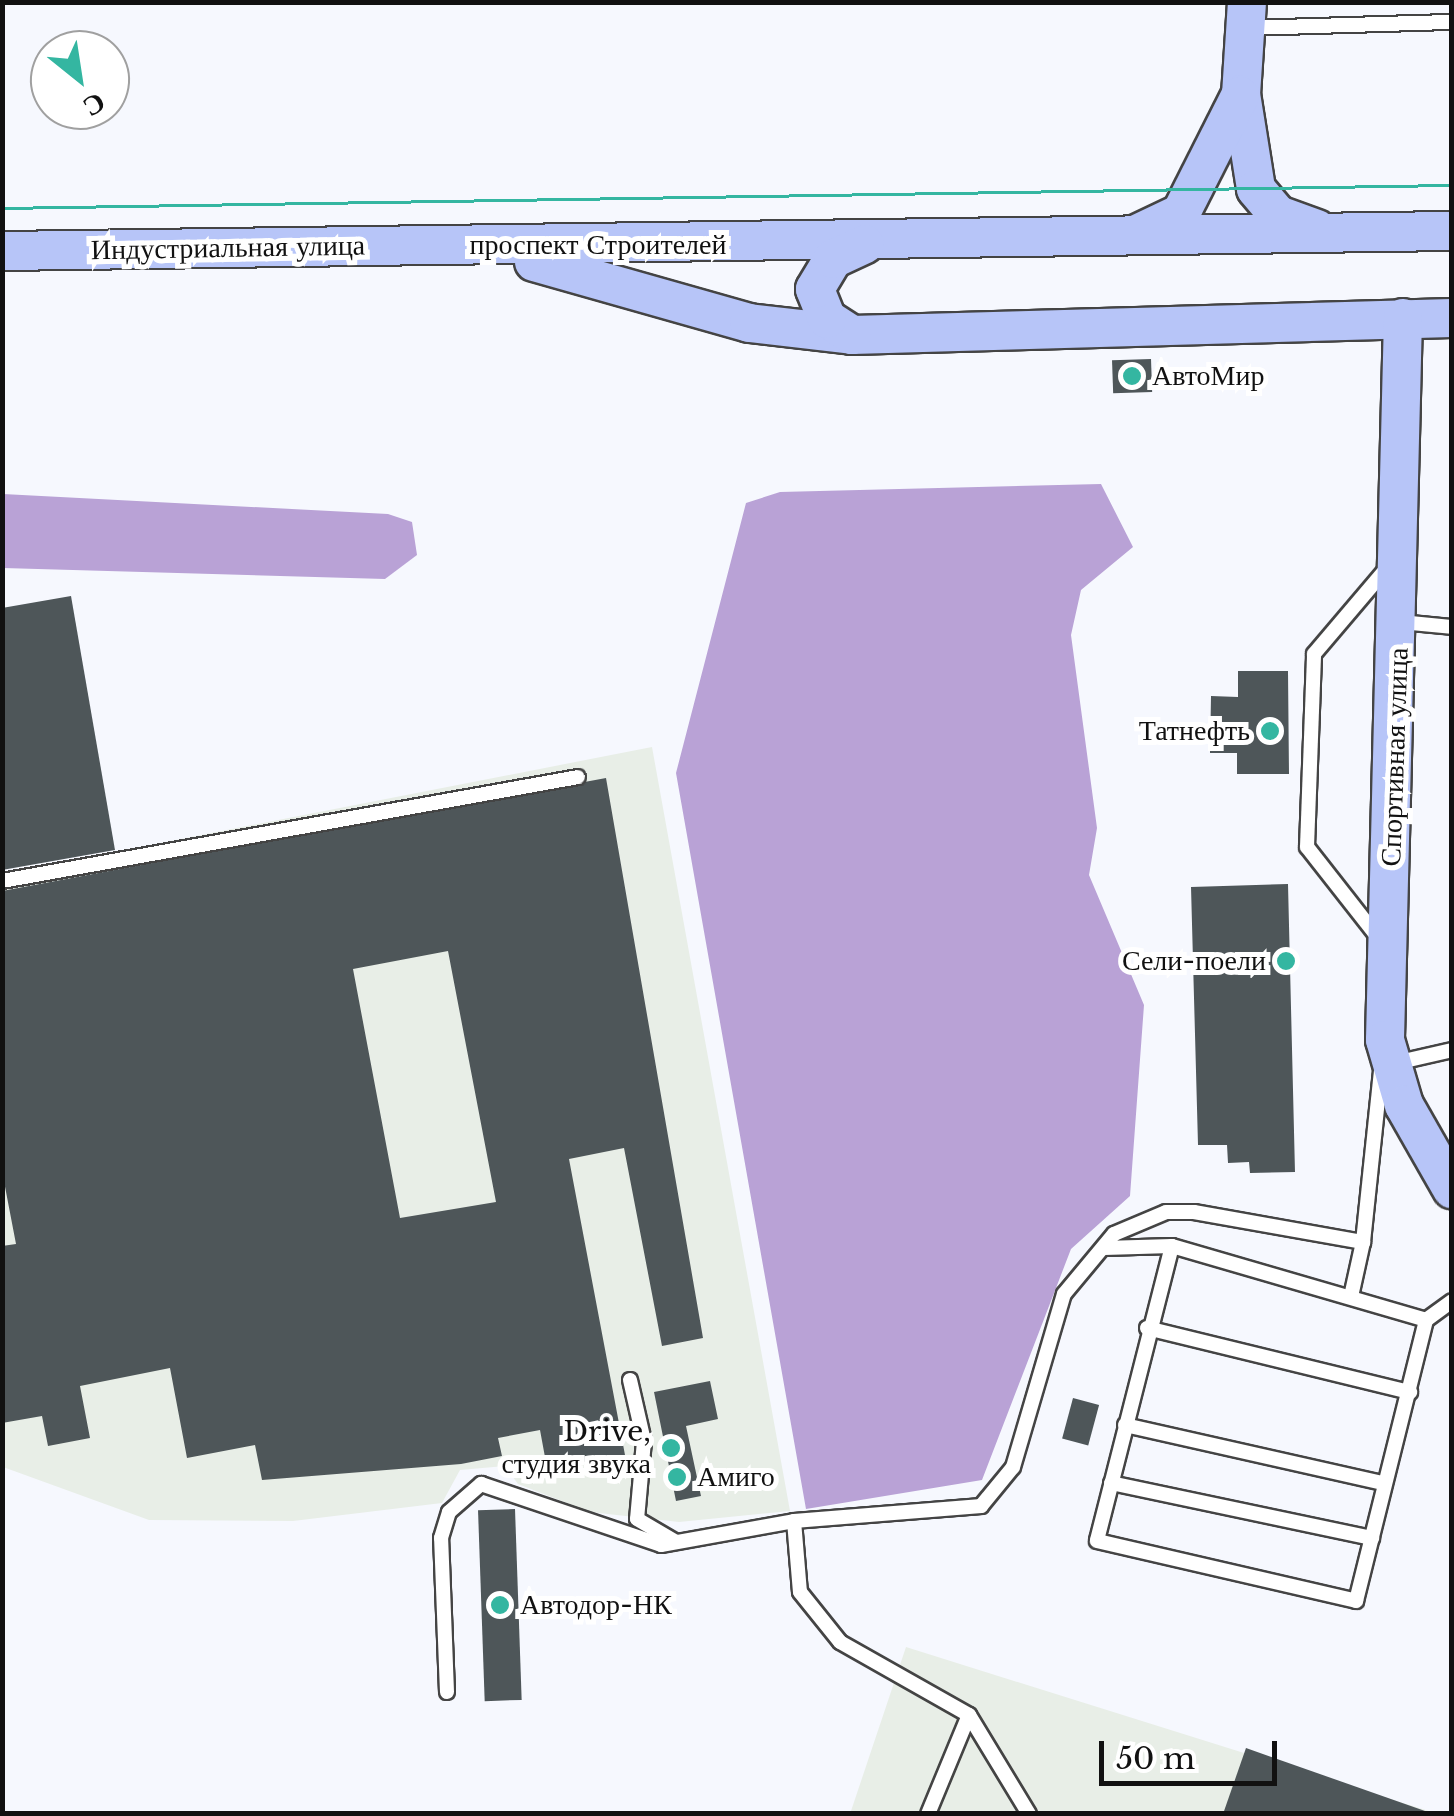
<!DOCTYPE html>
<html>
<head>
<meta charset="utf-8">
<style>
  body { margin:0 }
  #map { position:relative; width:1454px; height:1816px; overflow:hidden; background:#f6f8fe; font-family:"Libre Baskerville",serif }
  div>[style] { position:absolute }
  .industrial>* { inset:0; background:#e8eee7 }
  .forest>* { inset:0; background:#b9a2d6 }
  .building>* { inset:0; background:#4e5659; transform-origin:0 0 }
  .roads { filter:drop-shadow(2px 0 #444) drop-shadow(-2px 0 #444) drop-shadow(0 2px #444) drop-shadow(0 -2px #444) }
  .lane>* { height:14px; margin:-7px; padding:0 7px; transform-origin:7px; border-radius:7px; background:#fff }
  .secondary>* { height:38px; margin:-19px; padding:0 19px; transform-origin:19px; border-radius:19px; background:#b7c5f8 }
  .tram>* { height:2.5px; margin:-1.25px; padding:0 1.25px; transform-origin:1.25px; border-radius:1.25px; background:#34b6a1 }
  .dots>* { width:28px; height:28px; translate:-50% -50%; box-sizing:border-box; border:5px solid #fff; border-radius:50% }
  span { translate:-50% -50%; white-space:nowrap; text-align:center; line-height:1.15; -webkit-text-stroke:10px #fff; paint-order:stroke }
  .street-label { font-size:28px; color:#111 }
  .poi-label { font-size:28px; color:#111 }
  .left { translate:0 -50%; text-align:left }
  .right { translate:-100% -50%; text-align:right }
  .frame { position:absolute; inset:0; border:5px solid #111; pointer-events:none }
  .north { position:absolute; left:30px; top:30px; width:100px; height:100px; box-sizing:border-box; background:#fff; border:2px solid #a0a0a0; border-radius:50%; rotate:150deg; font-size:28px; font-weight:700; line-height:40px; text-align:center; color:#111 }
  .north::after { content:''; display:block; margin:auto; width:35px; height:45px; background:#34b6a1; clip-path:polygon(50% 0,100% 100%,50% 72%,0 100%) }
  .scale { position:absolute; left:1099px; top:1741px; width:178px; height:45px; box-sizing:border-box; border:5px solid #111; border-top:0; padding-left:12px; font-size:30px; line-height:35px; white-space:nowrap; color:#111; -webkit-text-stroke:8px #fff; paint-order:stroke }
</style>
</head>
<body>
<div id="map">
  <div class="industrial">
    <i style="clip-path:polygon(652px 747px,790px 1511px,679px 1522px,590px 1512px,518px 1484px,505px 1466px,460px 1470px,442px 1503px,293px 1521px,149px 1520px,3px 1467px,2px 874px)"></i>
    <i style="clip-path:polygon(906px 1647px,1435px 1813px,850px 1814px)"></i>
  </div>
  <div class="forest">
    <i style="clip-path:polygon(1101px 484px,1133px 547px,1081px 590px,1071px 635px,1097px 828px,1089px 875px,1144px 1005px,1130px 1196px,1071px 1249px,982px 1480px,806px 1509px,676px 773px,746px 503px,780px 492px)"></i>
    <i style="clip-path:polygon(3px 494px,388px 514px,412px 522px,417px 555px,385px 579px,3px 568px)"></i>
  </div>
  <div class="building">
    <i style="left:1151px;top:359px;width:33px;height:39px;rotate:88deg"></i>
    <i style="clip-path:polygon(71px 596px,115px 850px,2px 870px,2px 608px)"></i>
    <i style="clip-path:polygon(1238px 671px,1288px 671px,1289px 774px,1237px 774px,1237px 753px,1210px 753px,1211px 696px,1238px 697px)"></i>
    <i style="clip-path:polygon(evenodd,606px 778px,703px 1338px,662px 1346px,624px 1148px,569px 1159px,625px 1455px,547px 1468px,540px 1430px,498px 1438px,502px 1456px,461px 1464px,262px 1480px,255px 1445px,187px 1458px,170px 1368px,80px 1386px,90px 1438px,48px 1446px,42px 1416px,2px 1423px,2px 1246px,16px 1244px,2px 1171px,2px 891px,606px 778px,448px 951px,496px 1202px,400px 1218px,353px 969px,448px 951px)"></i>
    <i style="clip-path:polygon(1288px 884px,1295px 1172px,1250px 1173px,1249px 1162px,1228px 1163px,1227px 1145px,1198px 1145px,1191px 887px)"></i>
    <i style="clip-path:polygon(710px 1381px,718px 1419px,686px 1426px,701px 1496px,676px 1501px,654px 1392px)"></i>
    <i style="left:1073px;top:1398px;width:27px;height:42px;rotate:15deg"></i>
    <i style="left:515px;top:1509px;width:191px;height:37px;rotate:88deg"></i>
    <i style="clip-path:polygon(1246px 1748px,1425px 1811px,1425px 1814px,1223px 1814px)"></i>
  </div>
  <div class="roads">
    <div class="lane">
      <i style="left:1247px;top:28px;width:205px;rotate:-1.7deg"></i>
      <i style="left:1400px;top:622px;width:52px;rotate:5.5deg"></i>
      <i style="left:2px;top:881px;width:585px;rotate:-10.23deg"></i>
      <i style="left:1380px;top:940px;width:118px;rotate:-128.1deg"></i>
      <i style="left:1307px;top:847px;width:193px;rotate:-87.9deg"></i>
      <i style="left:1314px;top:654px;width:113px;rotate:-49.7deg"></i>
      <i style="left:1395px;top:1063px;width:58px;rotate:-12.8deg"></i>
      <i style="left:1172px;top:1246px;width:304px;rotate:104.3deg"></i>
      <i style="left:1097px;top:1541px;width:266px;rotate:13deg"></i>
      <i style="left:1356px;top:1601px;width:290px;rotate:-76deg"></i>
      <i style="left:1426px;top:1320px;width:32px;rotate:-36deg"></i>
      <i style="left:1104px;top:1248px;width:68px;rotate:-1.7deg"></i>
      <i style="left:1172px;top:1246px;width:265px;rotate:16.2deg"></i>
      <i style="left:1352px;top:1292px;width:51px;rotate:-77.6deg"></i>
      <i style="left:1147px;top:1328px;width:271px;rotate:13.7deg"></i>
      <i style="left:630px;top:1380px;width:63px;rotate:77.1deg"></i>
      <i style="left:644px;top:1441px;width:78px;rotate:95.1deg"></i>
      <i style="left:637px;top:1519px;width:45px;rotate:30.5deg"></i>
      <i style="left:1125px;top:1425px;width:264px;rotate:12.7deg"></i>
      <i style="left:1111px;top:1483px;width:267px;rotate:11.9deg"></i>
      <i style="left:794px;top:1521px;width:71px;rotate:85.2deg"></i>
      <i style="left:800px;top:1592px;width:64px;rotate:51.3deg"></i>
      <i style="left:840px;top:1642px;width:148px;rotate:29.5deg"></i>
      <i style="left:969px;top:1715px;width:107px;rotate:112.5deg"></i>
      <i style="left:447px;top:1692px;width:154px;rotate:-92.2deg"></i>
      <i style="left:441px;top:1538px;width:27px;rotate:-73deg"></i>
      <i style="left:449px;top:1512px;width:43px;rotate:-41.2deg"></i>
      <i style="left:481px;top:1484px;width:190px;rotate:18.7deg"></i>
      <i style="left:661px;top:1545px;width:135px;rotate:-10.2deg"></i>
      <i style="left:794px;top:1521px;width:188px;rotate:-4.6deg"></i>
      <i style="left:981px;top:1506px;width:50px;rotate:-50.6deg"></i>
      <i style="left:1013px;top:1467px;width:180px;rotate:-73.6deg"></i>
      <i style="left:1064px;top:1294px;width:78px;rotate:-50.2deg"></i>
      <i style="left:1114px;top:1234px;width:56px;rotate:-22.9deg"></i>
      <i style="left:1166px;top:1212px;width:28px"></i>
      <i style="left:1194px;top:1212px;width:172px;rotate:10.1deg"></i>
      <i style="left:1363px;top:1242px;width:171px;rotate:-84deg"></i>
      <i style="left:969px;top:1715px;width:116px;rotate:58.8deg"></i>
    </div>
    <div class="secondary">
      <i style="left:1247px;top:2px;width:92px;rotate:93.7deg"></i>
      <i style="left:1241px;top:94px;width:96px;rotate:81deg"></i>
      <i style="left:1256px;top:189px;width:34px;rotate:50deg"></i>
      <i style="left:1278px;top:215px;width:41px;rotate:19.7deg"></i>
      <i style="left:1137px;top:234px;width:49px;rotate:-25.5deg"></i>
      <i style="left:1181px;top:213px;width:131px;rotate:-63.2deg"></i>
      <i style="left:2px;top:251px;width:1450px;rotate:-0.79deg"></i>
      <i style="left:534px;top:262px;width:223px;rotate:15.8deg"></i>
      <i style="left:749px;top:323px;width:104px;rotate:6.6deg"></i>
      <i style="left:852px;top:335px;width:600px;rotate:-1.62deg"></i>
      <i style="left:1403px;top:318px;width:722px;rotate:91.43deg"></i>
      <i style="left:1385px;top:1040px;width:68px;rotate:73.7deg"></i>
      <i style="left:1404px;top:1105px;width:97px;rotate:60.3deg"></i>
      <i style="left:852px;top:335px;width:30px;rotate:-147deg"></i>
      <i style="left:827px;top:319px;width:32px;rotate:-112deg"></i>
      <i style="left:815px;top:289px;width:35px;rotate:-59deg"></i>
      <i style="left:833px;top:259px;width:35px;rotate:-25deg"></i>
    </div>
  </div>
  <div class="tram">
    <i style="left:2px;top:208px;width:1450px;rotate:-0.91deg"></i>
  </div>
  <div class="dots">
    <i style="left:1132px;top:376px;background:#34b6a1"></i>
    <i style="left:1270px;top:731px;background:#34b6a1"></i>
    <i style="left:1286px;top:961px;background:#34b6a1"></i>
    <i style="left:671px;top:1448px;background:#34b6a1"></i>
    <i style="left:677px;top:1477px;background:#34b6a1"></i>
    <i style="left:500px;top:1605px;background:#34b6a1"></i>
  </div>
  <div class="street-label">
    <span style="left:598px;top:245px">проспект Строителей</span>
    <span style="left:228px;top:248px;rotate:-1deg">Индустриальная улица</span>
    <span style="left:1395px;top:757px;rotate:-88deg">Спортивная улица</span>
  </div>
  <div class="poi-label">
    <span class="left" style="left:1152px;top:376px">АвтоМир</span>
    <span class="right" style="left:1250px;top:731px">Татнефть</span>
    <span class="right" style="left:1266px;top:961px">Сели-поели</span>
    <span class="right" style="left:651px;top:1448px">Drive,<br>студия звука</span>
    <span class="left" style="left:697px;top:1477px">Амиго</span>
    <span class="left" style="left:520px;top:1605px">Автодор-НК</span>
  </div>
  <div class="frame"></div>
  <div class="north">С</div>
  <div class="scale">50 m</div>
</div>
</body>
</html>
